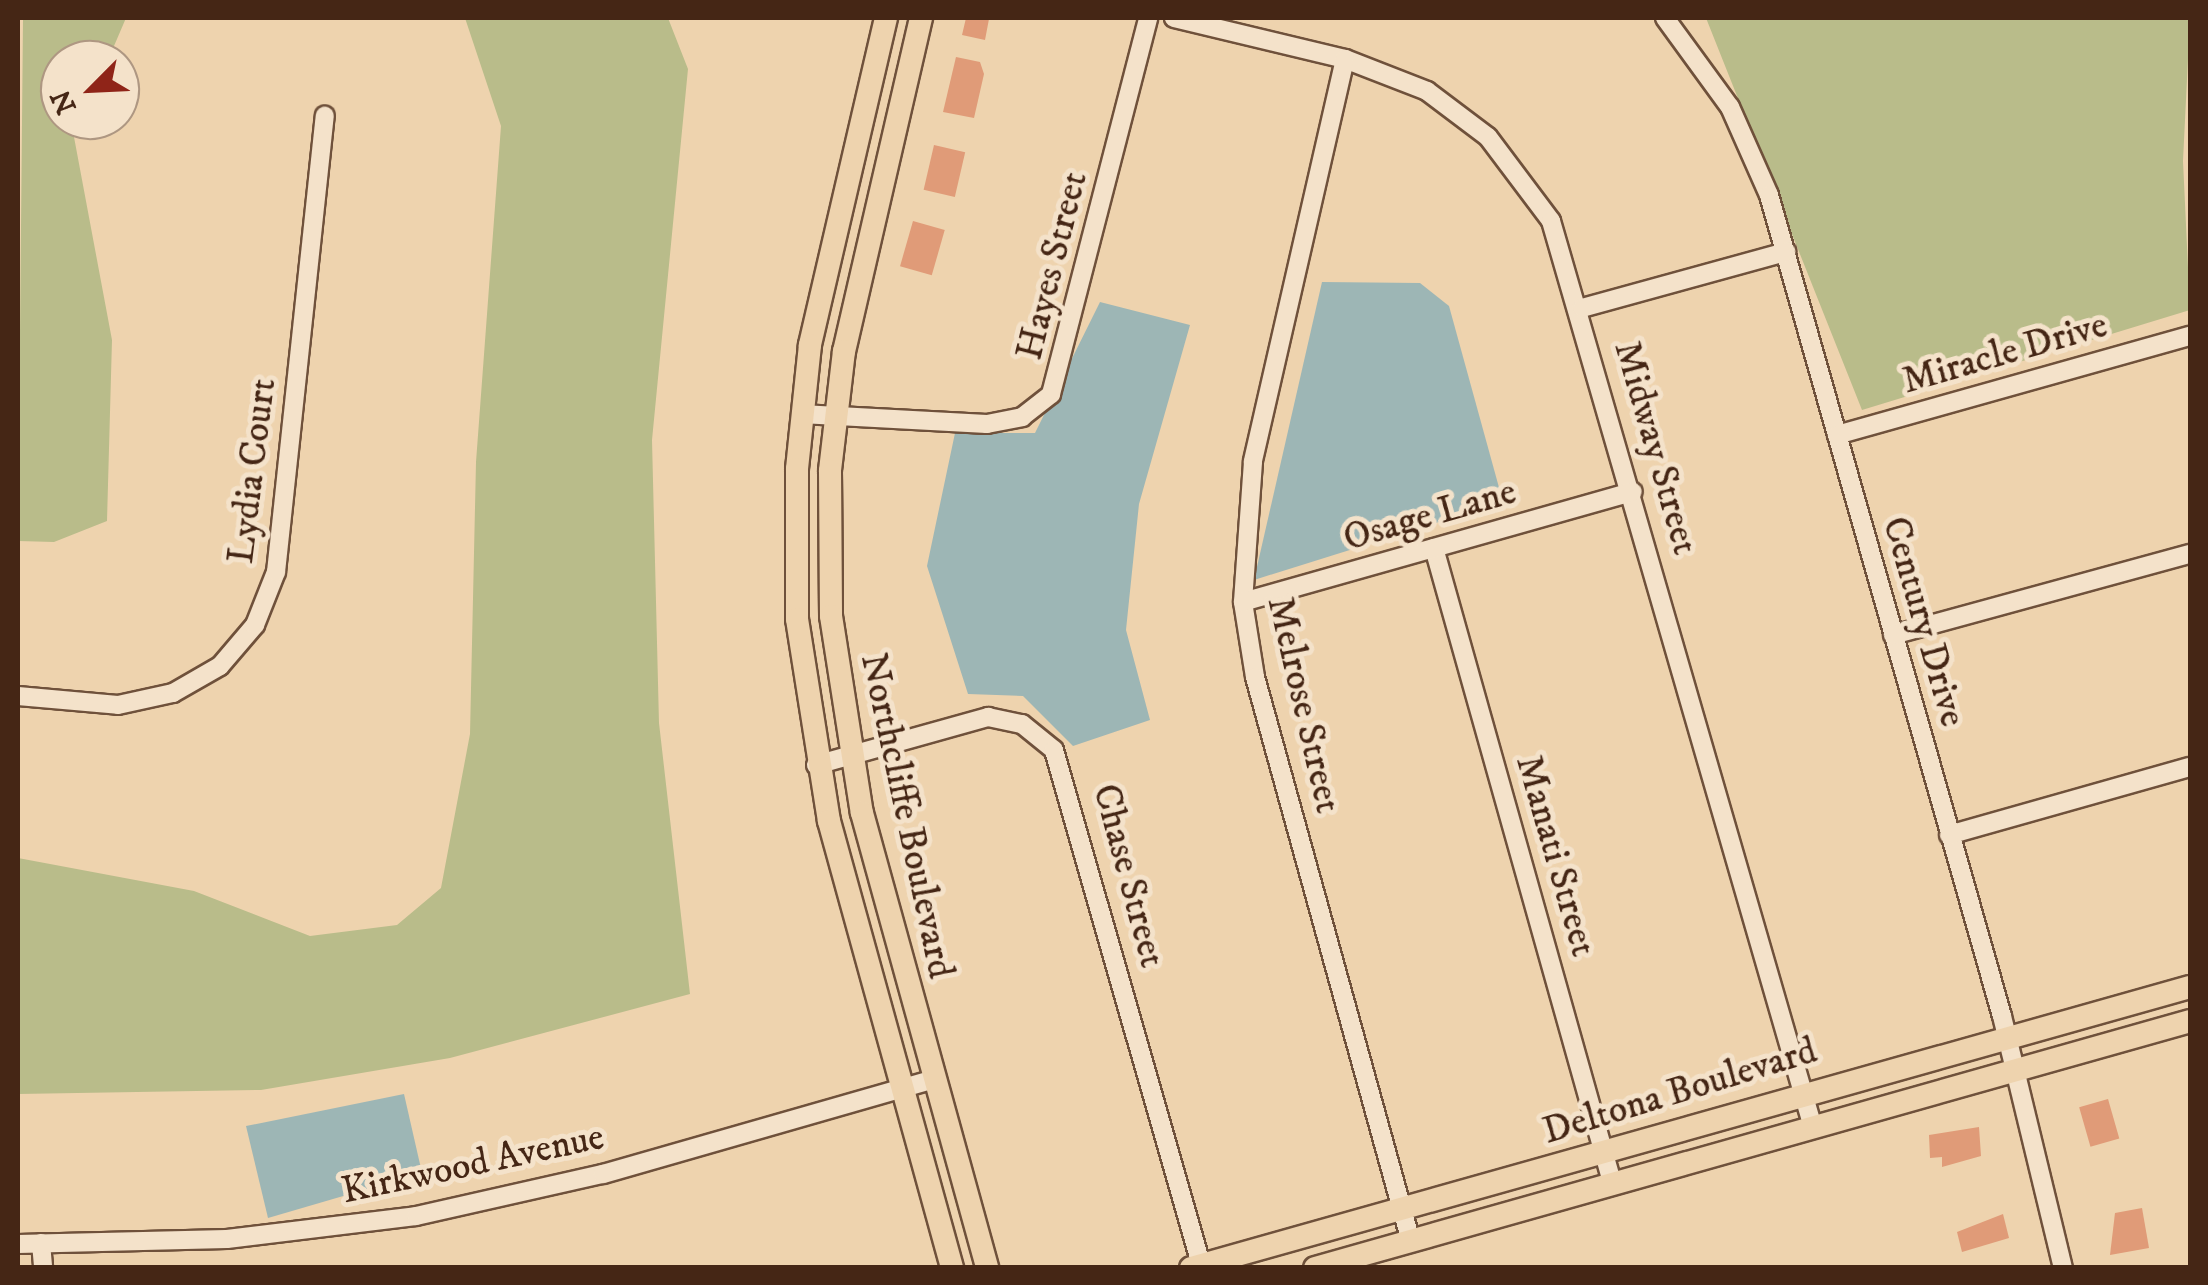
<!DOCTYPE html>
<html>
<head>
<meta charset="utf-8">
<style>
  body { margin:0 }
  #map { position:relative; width:2208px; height:1285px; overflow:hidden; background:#eed3ae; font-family:"IM FELL DW Pica",serif }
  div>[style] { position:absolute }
  .green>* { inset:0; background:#b9bc8a }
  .water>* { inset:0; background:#9db6b5 }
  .building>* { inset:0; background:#e09b78; transform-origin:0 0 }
  .roads { filter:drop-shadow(2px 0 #6f513b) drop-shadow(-2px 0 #6f513b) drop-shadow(0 2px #6f513b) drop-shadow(0 -2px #6f513b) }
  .minor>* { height:18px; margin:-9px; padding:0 9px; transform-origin:9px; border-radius:9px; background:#f4e2ca }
  .major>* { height:22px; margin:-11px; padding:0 11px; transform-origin:11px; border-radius:11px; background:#eed3ae }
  span { translate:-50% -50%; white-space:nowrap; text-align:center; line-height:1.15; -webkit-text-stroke:10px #f4e2ca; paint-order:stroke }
  .street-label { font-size:38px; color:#452615 }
  .frame { position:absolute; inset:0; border:20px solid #452615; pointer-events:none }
  .north { position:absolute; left:40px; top:40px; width:100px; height:100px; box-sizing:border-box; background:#f4e2ca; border:2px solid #ae9782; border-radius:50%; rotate:246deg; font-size:28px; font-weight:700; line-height:40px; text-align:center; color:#452615 }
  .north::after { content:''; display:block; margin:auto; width:35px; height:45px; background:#8f2418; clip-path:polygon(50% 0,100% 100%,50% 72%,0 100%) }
</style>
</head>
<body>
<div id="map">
  <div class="green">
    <i style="clip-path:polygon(23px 18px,126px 18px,108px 60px,60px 60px,60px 120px,82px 120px,74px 137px,112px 340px,107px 521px,54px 542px,18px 541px)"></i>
    <i style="clip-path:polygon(465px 18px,668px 18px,688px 69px,652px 440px,659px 723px,690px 994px,450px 1058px,261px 1090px,18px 1094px,18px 858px,194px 891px,310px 936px,397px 925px,441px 888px,470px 734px,476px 462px,501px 126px)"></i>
    <i style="clip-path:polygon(1706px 18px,2190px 18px,2183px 161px,2190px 310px,1862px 410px)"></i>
  </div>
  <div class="water">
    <i style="clip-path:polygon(1322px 282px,1420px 283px,1449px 306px,1503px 502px,1254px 580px)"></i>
    <i style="clip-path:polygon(1100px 302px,1190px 325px,1139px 504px,1126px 630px,1150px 720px,1073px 746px,1023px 696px,968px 694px,927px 566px,955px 433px,1035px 433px)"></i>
    <i style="clip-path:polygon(404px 1094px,422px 1173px,268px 1218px,246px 1126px)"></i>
  </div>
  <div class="building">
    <i style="clip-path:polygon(966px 18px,1001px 18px,989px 19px,985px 40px,962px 35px)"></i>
    <i style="clip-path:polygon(956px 57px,980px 62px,984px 74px,974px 118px,943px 112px)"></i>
    <i style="left:934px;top:145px;width:32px;height:46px;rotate:13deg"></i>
    <i style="left:913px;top:221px;width:33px;height:47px;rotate:16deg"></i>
    <i style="left:2108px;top:1099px;width:41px;height:30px;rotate:74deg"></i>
    <i style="clip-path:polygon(1979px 1127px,1981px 1156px,1942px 1167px,1942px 1157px,1930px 1158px,1929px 1135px)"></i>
    <i style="clip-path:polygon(2142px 1208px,2149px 1248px,2110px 1255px,2115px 1213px)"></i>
    <i style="clip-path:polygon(2003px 1214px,2009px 1238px,1962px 1252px,1957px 1232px)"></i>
  </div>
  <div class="roads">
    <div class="minor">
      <i style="left:1174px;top:18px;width:176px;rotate:13.5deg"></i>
      <i style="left:1345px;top:59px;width:88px;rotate:21.3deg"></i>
      <i style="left:1427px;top:91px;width:76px;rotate:37deg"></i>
      <i style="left:1488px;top:137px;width:105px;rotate:53.1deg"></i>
      <i style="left:1551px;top:221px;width:940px;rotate:73.88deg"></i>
      <i style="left:1665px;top:18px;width:110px;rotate:53.9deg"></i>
      <i style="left:1730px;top:107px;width:96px;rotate:66.1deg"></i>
      <i style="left:1769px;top:195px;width:853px;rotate:74.16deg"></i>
      <i style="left:2002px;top:1016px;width:259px;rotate:76.4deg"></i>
      <i style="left:1345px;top:59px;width:413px;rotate:102.9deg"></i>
      <i style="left:1253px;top:462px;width:140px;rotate:94.1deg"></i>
      <i style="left:1243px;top:602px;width:76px;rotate:80.9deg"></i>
      <i style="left:1255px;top:677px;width:586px;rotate:74.56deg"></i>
      <i style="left:1582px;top:308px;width:212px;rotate:-15.4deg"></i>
      <i style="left:801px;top:414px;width:186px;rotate:3.1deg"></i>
      <i style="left:987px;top:424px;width:36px;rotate:-11deg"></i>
      <i style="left:1022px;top:417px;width:37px;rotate:-38deg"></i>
      <i style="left:1051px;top:394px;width:388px;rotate:-75.5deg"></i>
      <i style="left:1837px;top:435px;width:367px;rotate:-15.7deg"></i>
      <i style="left:1434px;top:548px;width:659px;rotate:74.32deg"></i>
      <i style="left:1243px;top:602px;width:405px;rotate:-15.8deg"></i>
      <i style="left:1893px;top:635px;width:308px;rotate:-15.3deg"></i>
      <i style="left:18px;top:696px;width:100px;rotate:5.1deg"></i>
      <i style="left:118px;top:705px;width:56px;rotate:-12.3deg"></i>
      <i style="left:173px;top:693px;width:54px;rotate:-29.9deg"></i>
      <i style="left:220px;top:666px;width:54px;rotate:-49.5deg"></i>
      <i style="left:255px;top:625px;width:57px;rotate:-68.4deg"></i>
      <i style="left:276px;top:572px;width:459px;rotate:-83.9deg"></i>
      <i style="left:816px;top:765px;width:179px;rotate:-15.6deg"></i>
      <i style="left:988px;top:717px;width:35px;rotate:12deg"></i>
      <i style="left:1022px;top:724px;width:41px;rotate:39.1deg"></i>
      <i style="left:1054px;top:750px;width:539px;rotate:74.05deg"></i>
      <i style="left:1949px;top:835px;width:250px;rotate:-15.8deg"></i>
      <i style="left:41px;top:1243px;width:25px;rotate:85deg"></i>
      <i style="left:18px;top:1244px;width:209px;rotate:-1.4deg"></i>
      <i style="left:227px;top:1239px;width:190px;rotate:-6.9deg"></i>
      <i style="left:416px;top:1216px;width:192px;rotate:-12.7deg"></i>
      <i style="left:603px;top:1174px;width:340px;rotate:-16deg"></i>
    </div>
    <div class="major">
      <i style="left:886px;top:18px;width:336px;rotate:103.1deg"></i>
      <i style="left:810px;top:345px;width:125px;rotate:96deg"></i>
      <i style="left:797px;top:469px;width:150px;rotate:90deg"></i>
      <i style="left:797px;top:619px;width:205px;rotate:81deg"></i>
      <i style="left:829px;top:821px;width:464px;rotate:74.6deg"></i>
      <i style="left:921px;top:18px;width:342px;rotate:103deg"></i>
      <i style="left:844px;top:351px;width:121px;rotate:96.7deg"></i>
      <i style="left:830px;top:471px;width:145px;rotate:89.6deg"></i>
      <i style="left:831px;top:616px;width:199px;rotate:81.1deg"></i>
      <i style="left:862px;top:813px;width:472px;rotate:74.6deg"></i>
      <i style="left:1191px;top:1268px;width:1038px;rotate:-15.71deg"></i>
      <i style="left:1315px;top:1268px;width:909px;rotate:-15.76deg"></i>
    </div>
  </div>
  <div class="street-label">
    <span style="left:1053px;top:266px;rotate:-76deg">Hayes Street</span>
    <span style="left:2005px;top:354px;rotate:-16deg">Miracle Drive</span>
    <span style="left:1655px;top:448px;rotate:74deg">Midway Street</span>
    <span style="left:253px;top:471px;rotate:-83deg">Lydia Court</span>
    <span style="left:1430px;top:516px;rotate:-16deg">Osage Lane</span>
    <span style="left:1923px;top:622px;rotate:74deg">Century Drive</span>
    <span style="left:1303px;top:705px;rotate:77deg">Melrose Street</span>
    <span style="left:906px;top:816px;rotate:78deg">Northcliffe Boulevard</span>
    <span style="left:1555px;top:856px;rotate:74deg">Manati Street</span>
    <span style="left:1128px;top:876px;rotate:75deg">Chase Street</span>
    <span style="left:1680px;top:1092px;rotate:-17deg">Deltona Boulevard</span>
    <span style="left:473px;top:1165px;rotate:-12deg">Kirkwood Avenue</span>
  </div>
  <div class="frame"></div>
  <div class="north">N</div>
</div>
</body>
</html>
